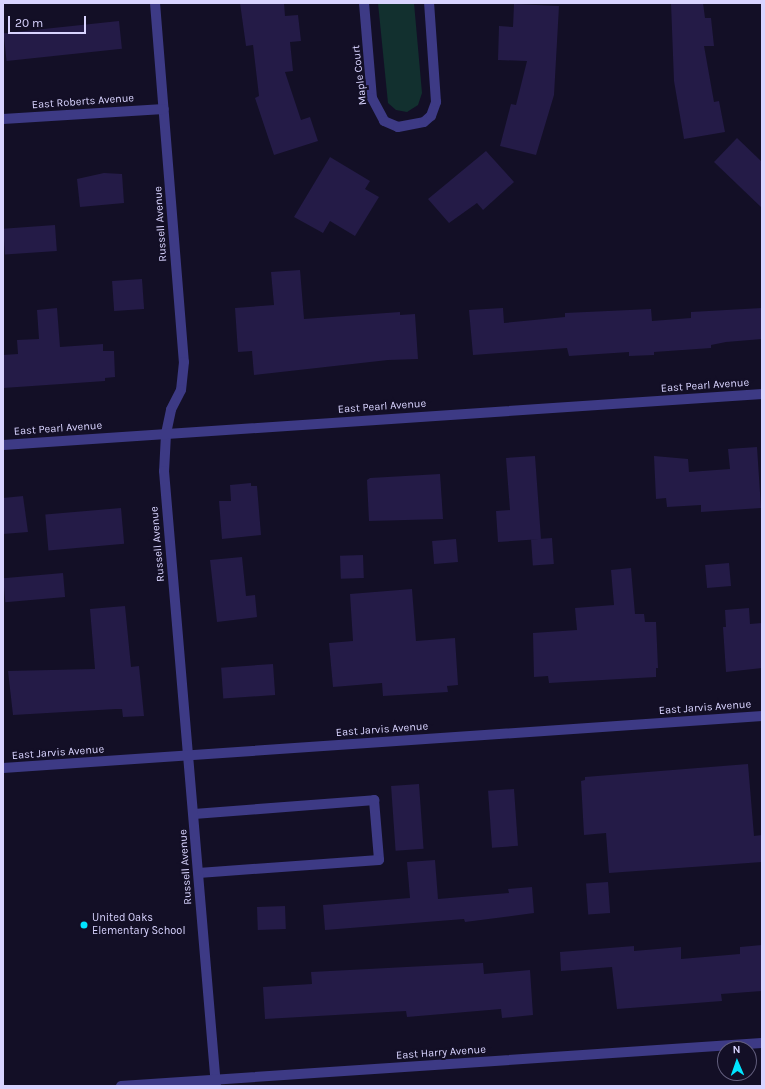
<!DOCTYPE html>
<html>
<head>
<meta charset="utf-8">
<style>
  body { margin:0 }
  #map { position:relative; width:765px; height:1089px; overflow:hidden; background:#130f26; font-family:Karla,sans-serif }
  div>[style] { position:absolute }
  .green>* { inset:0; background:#12302f }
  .building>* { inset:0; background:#241b47; transform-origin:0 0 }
  .lane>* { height:10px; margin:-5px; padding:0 5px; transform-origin:5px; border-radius:5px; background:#3d3a85 }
  .street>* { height:10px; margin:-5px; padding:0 5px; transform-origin:5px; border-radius:5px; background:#3d3a85 }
  .dots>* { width:11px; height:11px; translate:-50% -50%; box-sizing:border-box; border:2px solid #130f26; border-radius:50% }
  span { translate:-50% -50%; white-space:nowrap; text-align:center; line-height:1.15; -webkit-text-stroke:4px #130f26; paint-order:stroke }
  .street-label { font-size:11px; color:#d9d4ff }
  .poi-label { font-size:11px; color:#d9d4ff }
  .left { translate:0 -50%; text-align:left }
  .frame { position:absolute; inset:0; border:4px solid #d9d4ff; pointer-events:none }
  .north { position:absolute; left:717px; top:1041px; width:40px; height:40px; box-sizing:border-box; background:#130f26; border:1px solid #625e7d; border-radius:50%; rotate:358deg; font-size:11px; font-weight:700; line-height:16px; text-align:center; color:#d9d4ff }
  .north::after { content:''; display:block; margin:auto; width:14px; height:18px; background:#00e5ff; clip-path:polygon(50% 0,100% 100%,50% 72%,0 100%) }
  .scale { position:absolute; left:8px; top:16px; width:78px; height:18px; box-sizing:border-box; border:2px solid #d9d4ff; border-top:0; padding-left:5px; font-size:12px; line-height:14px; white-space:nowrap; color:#d9d4ff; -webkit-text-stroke:3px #130f26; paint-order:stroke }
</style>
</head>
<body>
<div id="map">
  <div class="green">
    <i style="clip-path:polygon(378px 3px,414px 3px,422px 93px,418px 105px,407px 112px,396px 110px,388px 103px)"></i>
  </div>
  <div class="building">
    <i style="clip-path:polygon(240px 3px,284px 3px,285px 16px,298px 15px,301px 41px,290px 42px,293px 71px,285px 72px,301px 120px,310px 117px,318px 141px,274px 155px,255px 98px,259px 96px,253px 45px,246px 46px)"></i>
    <i style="clip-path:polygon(671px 3px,703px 3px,705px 18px,711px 18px,714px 46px,704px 46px,714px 102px,719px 101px,725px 132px,684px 139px,674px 81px)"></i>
    <i style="clip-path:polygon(514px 4px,559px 6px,554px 95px,536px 155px,500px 146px,511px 104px,516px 105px,527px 61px,498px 60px,499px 26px,513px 27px)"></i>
    <i style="left:119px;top:21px;width:28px;height:116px;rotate:84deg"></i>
    <i style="clip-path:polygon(737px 138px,762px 162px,762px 208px,714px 162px)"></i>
    <i style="clip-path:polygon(486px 151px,514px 182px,483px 210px,477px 203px,449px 223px,428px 199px)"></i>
    <i style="clip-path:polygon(330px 157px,370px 181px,365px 189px,379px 197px,355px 236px,330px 221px,323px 233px,294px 217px)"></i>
    <i style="clip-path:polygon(104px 173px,122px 174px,124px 203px,80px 207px,77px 179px)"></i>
    <i style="left:55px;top:225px;width:26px;height:52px;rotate:86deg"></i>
    <i style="clip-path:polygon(300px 270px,304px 319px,400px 312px,400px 315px,415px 314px,418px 359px,388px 360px,254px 375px,252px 351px,238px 352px,235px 308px,274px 305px,271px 272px)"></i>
    <i style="left:142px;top:279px;width:30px;height:30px;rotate:86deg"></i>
    <i style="clip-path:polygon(57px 308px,60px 347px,103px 344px,103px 351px,114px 351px,115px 377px,105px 378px,105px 381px,3px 388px,3px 355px,18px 354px,17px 340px,39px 339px,37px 310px)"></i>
    <i style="clip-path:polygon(503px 308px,504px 323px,565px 317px,565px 313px,651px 309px,652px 321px,691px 318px,691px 312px,762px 308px,762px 339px,726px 342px,711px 345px,711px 348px,654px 352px,654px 355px,629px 356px,629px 352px,569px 356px,567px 348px,473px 355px,469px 310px)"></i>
    <i style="clip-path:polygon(757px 447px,761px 508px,701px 512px,701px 505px,667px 507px,666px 498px,656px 499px,654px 456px,688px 459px,689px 472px,730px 469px,728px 449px)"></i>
    <i style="clip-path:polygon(535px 456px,541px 539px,498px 542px,496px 511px,510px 510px,506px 458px)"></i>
    <i style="clip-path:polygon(440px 474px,443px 519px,369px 521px,367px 480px,370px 478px)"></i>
    <i style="clip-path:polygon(251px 483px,251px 486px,257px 486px,261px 535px,222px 539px,219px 501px,231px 501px,230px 485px)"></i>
    <i style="clip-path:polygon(23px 496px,28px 532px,3px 534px,3px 498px)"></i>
    <i style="left:121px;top:508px;width:36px;height:76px;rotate:85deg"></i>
    <i style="left:552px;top:538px;width:26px;height:21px;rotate:86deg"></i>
    <i style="left:456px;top:539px;width:23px;height:24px;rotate:85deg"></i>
    <i style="left:363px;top:555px;width:23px;height:23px;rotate:88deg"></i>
    <i style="clip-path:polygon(242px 557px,246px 596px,255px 595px,257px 617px,217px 622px,210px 560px)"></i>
    <i style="left:729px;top:563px;width:23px;height:24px;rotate:85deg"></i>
    <i style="clip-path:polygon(631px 568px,635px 614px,644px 614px,645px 622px,656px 622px,658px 668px,656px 668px,656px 677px,549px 683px,548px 676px,534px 677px,533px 633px,577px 630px,575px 608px,614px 605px,611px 570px)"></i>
    <i style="left:63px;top:573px;width:24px;height:60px;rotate:85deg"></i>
    <i style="clip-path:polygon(412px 589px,416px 641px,455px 638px,458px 685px,447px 686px,448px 692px,383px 696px,382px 683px,333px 687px,329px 643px,353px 641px,350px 594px)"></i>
    <i style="clip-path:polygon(125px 606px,131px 667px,139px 666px,144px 716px,123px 717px,122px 709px,116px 709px,13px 715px,8px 671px,95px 669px,90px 609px)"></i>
    <i style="clip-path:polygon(749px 608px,750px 624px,762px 623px,762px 668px,726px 672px,723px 627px,726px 627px,725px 610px)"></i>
    <i style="left:273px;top:664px;width:31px;height:52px;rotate:86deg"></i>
    <i style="clip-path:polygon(748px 764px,754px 836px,762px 835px,762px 862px,609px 873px,606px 833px,584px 835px,581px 781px,585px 780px,585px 777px)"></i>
    <i style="left:419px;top:784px;width:65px;height:28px;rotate:86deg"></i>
    <i style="left:514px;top:789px;width:57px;height:26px;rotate:86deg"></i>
    <i style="clip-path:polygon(435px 860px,438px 899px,509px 893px,508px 889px,532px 887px,534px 913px,465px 922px,464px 919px,325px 930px,323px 905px,410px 898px,407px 862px)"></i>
    <i style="left:608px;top:882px;width:31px;height:22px;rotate:86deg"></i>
    <i style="left:285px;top:906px;width:23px;height:28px;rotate:88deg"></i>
    <i style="clip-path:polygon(762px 945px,762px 991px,721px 994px,722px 1001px,617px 1009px,612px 967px,561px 971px,560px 952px,634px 946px,634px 951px,681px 947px,681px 959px,740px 954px,740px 947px)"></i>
    <i style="clip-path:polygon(483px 963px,484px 974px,530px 970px,533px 1015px,502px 1018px,501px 1009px,407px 1017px,406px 1011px,265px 1019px,263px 987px,312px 984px,311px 972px)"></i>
  </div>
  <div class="lane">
    <i style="left:194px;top:814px;width:181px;rotate:-4.4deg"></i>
    <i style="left:374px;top:800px;width:60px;rotate:85.2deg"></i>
    <i style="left:379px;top:860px;width:181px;rotate:175.9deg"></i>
  </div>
  <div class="street">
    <i style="left:155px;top:3px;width:360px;rotate:85.4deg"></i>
    <i style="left:184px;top:362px;width:28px;rotate:96deg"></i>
    <i style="left:181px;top:390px;width:22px;rotate:117deg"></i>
    <i style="left:171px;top:410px;width:25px;rotate:102deg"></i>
    <i style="left:166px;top:434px;width:37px;rotate:93deg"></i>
    <i style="left:164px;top:471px;width:617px;rotate:85.17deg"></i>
    <i style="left:364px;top:3px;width:95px;rotate:85.2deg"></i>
    <i style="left:372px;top:98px;width:26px;rotate:62deg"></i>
    <i style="left:384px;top:121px;width:15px;rotate:23deg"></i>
    <i style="left:398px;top:127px;width:26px;rotate:-11deg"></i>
    <i style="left:424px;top:122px;width:9px;rotate:-41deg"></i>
    <i style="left:431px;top:116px;width:15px;rotate:-70deg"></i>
    <i style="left:436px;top:102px;width:99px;rotate:-94deg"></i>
    <i style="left:3px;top:119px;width:161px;rotate:-3.6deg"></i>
    <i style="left:3px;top:445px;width:761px;rotate:-3.84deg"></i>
    <i style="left:3px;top:768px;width:761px;rotate:-3.92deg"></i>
    <i style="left:121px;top:1086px;width:642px;rotate:-3.84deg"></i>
  </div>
  <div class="dots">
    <i style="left:84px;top:925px;background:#00e5ff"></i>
  </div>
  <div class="street-label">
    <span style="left:360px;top:75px;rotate:-97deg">Maple Court</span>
    <span style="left:83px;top:102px;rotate:-4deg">East Roberts Avenue</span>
    <span style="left:161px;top:224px;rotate:-94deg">Russell Avenue</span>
    <span style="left:705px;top:386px;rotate:-4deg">East Pearl Avenue</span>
    <span style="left:382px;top:407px;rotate:-4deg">East Pearl Avenue</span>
    <span style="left:58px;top:429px;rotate:-4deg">East Pearl Avenue</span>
    <span style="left:158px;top:544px;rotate:-95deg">Russell Avenue</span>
    <span style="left:705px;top:708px;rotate:-4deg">East Jarvis Avenue</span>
    <span style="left:382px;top:730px;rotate:-4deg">East Jarvis Avenue</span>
    <span style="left:58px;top:753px;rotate:-4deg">East Jarvis Avenue</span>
    <span style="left:186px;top:867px;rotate:-94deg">Russell Avenue</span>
    <span style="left:441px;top:1053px;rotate:-4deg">East Harry Avenue</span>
  </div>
  <div class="poi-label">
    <span class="left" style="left:92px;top:925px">United Oaks<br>Elementary School</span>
  </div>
  <div class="frame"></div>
  <div class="north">N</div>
  <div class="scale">20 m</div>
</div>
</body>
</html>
